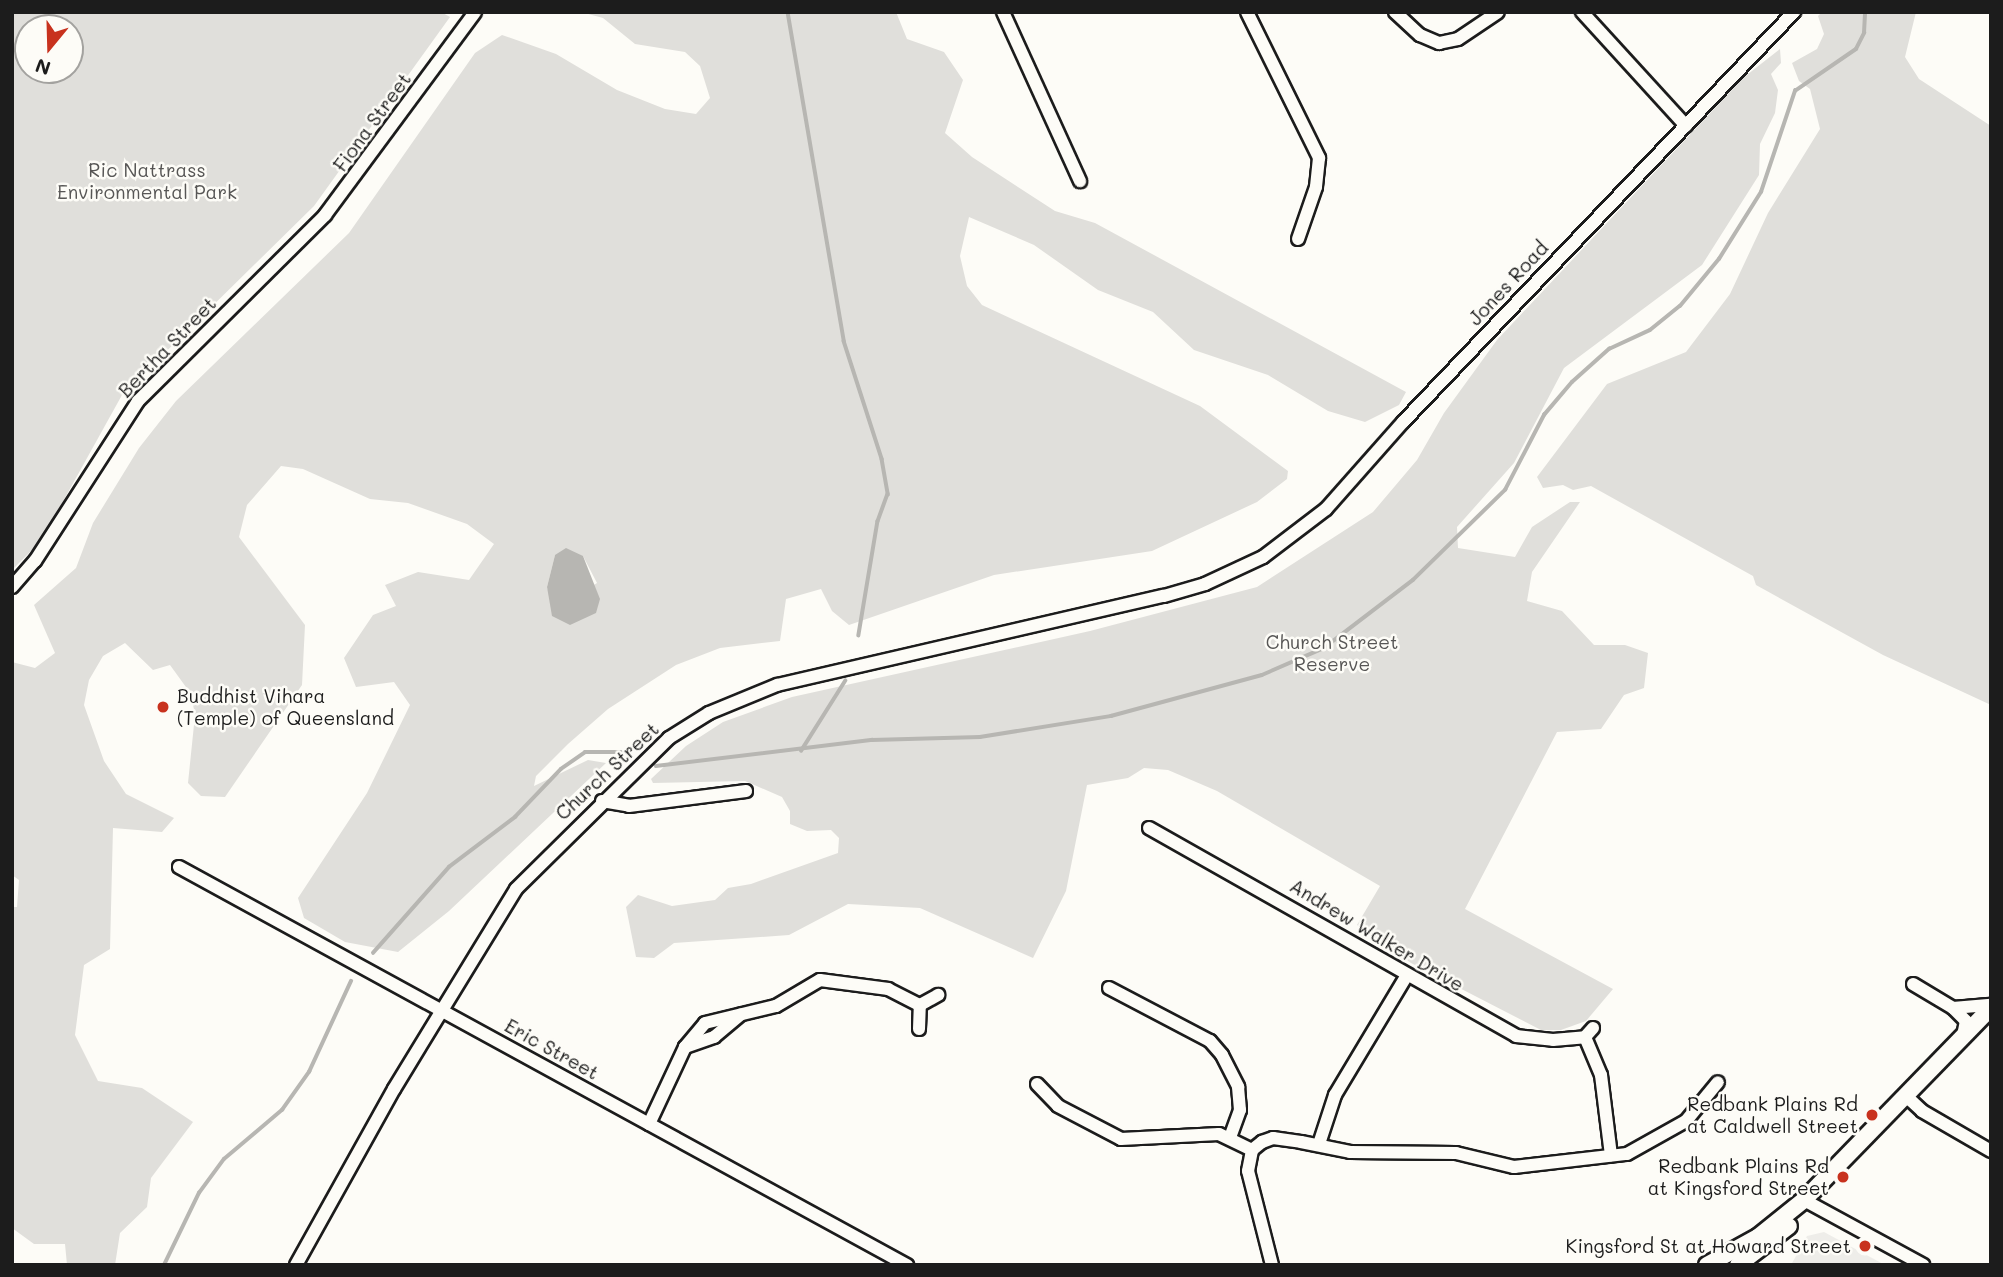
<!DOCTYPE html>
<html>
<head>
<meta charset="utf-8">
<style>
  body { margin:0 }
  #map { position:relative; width:2003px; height:1277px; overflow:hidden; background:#fdfcf7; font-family:Mali,sans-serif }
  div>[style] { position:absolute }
  .built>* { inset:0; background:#eeede9 }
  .green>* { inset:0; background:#e0dfdb }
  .water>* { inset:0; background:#b7b6b2 }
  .stream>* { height:3.5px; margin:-1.75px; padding:0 1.75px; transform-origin:1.75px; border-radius:1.75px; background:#b7b6b2 }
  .roads { filter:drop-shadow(2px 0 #1c1c1c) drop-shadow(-2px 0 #1c1c1c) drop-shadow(0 2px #1c1c1c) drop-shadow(0 -2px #1c1c1c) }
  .minor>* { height:12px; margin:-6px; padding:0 6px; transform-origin:6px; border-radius:6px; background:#fdfcf7 }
  .major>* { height:16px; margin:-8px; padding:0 8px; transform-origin:8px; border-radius:8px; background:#fdfcf7 }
  .dots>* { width:19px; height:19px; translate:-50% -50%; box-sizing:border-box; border:4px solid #fdfcf7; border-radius:50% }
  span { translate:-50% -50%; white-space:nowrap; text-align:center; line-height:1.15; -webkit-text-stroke:5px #fdfcf7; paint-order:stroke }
  .street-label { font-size:19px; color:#1c1c1c }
  .park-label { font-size:19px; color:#575655 }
  .poi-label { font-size:19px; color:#1c1c1c }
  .left { translate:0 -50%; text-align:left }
  .right { translate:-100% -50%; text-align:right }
  .frame { position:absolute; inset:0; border:14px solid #1c1c1c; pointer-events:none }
  .north { position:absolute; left:14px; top:14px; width:70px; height:70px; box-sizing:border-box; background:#fdfcf7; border:2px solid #a3a29f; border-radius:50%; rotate:199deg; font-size:19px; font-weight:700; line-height:28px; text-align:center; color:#1c1c1c }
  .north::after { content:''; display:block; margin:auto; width:24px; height:32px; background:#c8321e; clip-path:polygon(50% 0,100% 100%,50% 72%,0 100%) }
</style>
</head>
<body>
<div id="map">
  <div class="built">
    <i style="clip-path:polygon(1824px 1232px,1885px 1265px,1791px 1265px,1807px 1236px)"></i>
  </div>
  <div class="green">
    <i style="clip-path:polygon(evenodd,12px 12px,441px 12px,450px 17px,314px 206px,122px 395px,41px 541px,12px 570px,12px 12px,28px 28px,70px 28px,70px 70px,28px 70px,28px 28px)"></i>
    <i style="clip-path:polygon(evenodd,581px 12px,896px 12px,907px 39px,944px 52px,963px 80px,945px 133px,972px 157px,1055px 211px,1095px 223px,1406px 392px,1399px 405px,1365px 422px,1328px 411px,1268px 375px,1194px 350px,1153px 312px,1098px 290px,1034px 245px,969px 217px,960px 256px,967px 286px,982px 305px,1200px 406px,1288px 471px,1287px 479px,1257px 502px,1152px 551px,994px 575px,849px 625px,832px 611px,821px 589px,786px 599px,780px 641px,720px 648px,676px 665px,608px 709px,568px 744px,536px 776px,534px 786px,588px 760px,606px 763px,449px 911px,398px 952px,345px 942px,304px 918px,298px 898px,367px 793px,410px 705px,394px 682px,356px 687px,344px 658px,373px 615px,396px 606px,385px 585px,418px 572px,469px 580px,494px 544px,467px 524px,408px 503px,370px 499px,303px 469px,281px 466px,247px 505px,239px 537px,305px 625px,302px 685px,225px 797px,201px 796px,188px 783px,195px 715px,191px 694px,170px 665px,153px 670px,125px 643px,103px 656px,89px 680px,84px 705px,104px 761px,126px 794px,174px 818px,162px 832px,113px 828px,110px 949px,84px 965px,75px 1035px,98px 1081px,142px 1088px,193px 1122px,151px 1178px,147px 1207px,120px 1233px,115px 1265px,67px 1265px,65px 1244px,34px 1244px,12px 1228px,12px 907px,17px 907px,19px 880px,12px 875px,12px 662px,35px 668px,55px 653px,34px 605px,76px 568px,93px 523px,139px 448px,176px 401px,349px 233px,475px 53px,502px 35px,556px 54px,617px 90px,665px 109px,696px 114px,710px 98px,700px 66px,685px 52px,635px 44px,603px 18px,581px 12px,555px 555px,583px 556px,597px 583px,554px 609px,547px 587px,555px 555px)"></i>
    <i style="clip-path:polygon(1822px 12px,1916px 12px,1905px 57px,1919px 79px,1991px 126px,1991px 705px,1883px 655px,1756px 585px,1753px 576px,1591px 486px,1573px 490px,1563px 485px,1543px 488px,1537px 477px,1607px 384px,1686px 352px,1730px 294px,1768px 213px,1820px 129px,1810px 89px,1799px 81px,1792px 63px,1817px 49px,1824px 34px,1818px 16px)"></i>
    <i style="clip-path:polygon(1780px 49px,1781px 63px,1771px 74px,1778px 90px,1775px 113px,1760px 144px,1759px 175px,1702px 265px,1564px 368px,1514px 463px,1457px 527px,1458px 548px,1515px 557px,1532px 527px,1570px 502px,1580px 502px,1532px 572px,1527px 601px,1562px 611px,1594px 645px,1625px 645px,1648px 653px,1644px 688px,1624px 695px,1601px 729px,1557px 732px,1465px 909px,1613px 989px,1586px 1021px,1561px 1030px,1541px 1030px,1411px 963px,1357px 925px,1380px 886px,1217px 791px,1168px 770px,1144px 768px,1128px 778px,1087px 785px,1066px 891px,1033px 958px,920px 908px,848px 904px,789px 935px,674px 943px,654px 958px,636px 957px,626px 907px,638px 895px,672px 906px,715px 900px,728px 888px,751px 884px,838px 853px,839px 838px,831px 830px,807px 831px,790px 824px,790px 811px,782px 797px,745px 781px,653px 783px,651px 779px,686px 746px,723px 722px,792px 697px,1090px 631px,1257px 587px,1373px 512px,1417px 460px,1444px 413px,1497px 340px,1743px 78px)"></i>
  </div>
  <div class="water">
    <i style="clip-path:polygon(566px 548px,583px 556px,600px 599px,596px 613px,570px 625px,552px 616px,547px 587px,555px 555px)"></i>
  </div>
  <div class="stream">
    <i style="left:788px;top:12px;width:334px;rotate:80.3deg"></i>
    <i style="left:844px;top:341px;width:124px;rotate:72.1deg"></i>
    <i style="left:882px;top:459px;width:36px;rotate:80deg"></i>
    <i style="left:888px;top:494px;width:29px;rotate:110deg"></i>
    <i style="left:878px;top:521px;width:116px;rotate:99.5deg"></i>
    <i style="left:801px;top:751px;width:83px;rotate:-57.8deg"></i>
    <i style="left:656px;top:766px;width:218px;rotate:-6.9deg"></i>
    <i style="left:872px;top:740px;width:108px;rotate:-1.6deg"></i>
    <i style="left:980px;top:737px;width:133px;rotate:-9.1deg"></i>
    <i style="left:1111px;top:716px;width:156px;rotate:-15.2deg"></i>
    <i style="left:1262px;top:675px;width:68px;rotate:-23.5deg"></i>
    <i style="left:1324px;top:648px;width:112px;rotate:-37.4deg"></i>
    <i style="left:1413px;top:580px;width:129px;rotate:-44.4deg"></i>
    <i style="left:1505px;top:490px;width:85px;rotate:-62.5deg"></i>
    <i style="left:1544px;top:415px;width:43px;rotate:-49.7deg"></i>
    <i style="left:1572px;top:382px;width:50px;rotate:-41.7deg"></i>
    <i style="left:1609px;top:349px;width:45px;rotate:-24.9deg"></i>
    <i style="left:1650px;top:330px;width:38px;rotate:-39deg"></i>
    <i style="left:1680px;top:306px;width:61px;rotate:-50.3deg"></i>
    <i style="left:1719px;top:259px;width:79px;rotate:-57.9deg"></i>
    <i style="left:1761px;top:192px;width:107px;rotate:-71.4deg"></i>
    <i style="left:1795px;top:91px;width:74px;rotate:-34.5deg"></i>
    <i style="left:1856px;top:49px;width:18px;rotate:-63deg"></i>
    <i style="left:1864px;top:33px;width:21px;rotate:-87deg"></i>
    <i style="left:373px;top:953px;width:115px;rotate:-48.5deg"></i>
    <i style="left:449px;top:867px;width:83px;rotate:-37.1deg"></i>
    <i style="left:515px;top:817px;width:66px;rotate:-46.2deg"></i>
    <i style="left:561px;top:769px;width:29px;rotate:-35deg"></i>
    <i style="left:585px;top:752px;width:37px"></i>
    <i style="left:164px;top:1265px;width:80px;rotate:-64.1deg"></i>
    <i style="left:199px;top:1193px;width:42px;rotate:-53.7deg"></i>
    <i style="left:224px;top:1159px;width:76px;rotate:-40.2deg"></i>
    <i style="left:282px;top:1110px;width:47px;rotate:-54.6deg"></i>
    <i style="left:309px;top:1072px;width:100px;rotate:-65.2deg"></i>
  </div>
  <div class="roads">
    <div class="minor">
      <i style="left:1003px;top:12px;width:186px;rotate:65.5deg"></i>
      <i style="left:1247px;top:12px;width:163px;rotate:63.7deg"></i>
      <i style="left:1319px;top:158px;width:29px;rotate:96deg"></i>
      <i style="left:1316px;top:187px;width:55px;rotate:109.1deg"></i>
      <i style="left:1395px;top:12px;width:34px;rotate:43deg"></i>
      <i style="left:1420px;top:35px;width:21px;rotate:23deg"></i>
      <i style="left:1439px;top:43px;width:19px;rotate:-12deg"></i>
      <i style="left:1458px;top:39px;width:48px;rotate:-34deg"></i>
      <i style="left:1582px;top:12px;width:154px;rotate:47.6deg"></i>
      <i style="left:12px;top:587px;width:35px;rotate:-49deg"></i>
      <i style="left:35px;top:561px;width:190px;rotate:-57.2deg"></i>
      <i style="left:138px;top:401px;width:264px;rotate:-44.8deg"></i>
      <i style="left:325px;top:215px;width:252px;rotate:-53.5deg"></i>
      <i style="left:602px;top:801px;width:27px;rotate:10deg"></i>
      <i style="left:629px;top:806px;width:118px;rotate:-7.3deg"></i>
      <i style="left:1149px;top:828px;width:422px;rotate:29.5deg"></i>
      <i style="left:1516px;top:1036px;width:37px;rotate:6deg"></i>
      <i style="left:1553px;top:1040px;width:32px;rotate:-5deg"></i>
      <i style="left:1585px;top:1037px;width:12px;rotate:-48deg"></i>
      <i style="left:179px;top:867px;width:830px;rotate:28.67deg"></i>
      <i style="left:1913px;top:984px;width:47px;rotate:31deg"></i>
      <i style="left:1109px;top:988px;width:114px;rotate:27.7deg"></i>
      <i style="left:1210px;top:1041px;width:18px;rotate:49deg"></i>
      <i style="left:1222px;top:1055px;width:36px;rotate:63deg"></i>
      <i style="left:1238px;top:1087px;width:23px;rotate:85deg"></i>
      <i style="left:1240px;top:1110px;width:30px;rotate:110deg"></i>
      <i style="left:919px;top:1029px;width:24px;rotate:-88deg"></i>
      <i style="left:920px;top:1005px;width:21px;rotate:-29deg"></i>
      <i style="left:1963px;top:1036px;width:15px;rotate:-79deg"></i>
      <i style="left:1966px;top:1021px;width:18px;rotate:-135deg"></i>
      <i style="left:1953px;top:1008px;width:38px;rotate:-5deg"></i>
      <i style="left:1585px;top:1037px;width:41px;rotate:67.2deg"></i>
      <i style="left:1601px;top:1075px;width:81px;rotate:82.9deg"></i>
      <i style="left:685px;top:1047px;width:31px;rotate:-19deg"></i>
      <i style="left:714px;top:1037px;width:35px;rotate:-40deg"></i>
      <i style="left:1037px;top:1084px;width:30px;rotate:46deg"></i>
      <i style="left:1058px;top:1106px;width:71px;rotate:27.6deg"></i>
      <i style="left:1121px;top:1139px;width:98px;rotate:-2.9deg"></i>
      <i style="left:1219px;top:1134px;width:37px;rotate:26deg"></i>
      <i style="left:1905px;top:1095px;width:23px;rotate:43deg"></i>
      <i style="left:1922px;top:1111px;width:80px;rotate:30.1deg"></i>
      <i style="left:649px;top:1124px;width:85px;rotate:-64.9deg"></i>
      <i style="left:685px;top:1047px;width:31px;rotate:-50deg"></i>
      <i style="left:705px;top:1023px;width:73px;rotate:-13.5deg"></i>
      <i style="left:776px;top:1006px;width:51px;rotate:-30.6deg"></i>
      <i style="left:820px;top:980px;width:69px;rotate:7.5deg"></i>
      <i style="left:888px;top:989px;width:36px;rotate:27deg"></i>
      <i style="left:1319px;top:1144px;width:52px;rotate:-71.9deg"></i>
      <i style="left:1335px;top:1095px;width:138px;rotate:-59deg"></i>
      <i style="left:1804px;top:1200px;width:136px;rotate:28.6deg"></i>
      <i style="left:296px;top:1265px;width:201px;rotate:-60.9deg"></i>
      <i style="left:394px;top:1089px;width:234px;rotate:-58.6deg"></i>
      <i style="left:516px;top:889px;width:215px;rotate:-44.6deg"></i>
      <i style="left:669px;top:738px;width:47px;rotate:-32deg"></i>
      <i style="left:709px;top:713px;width:74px;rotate:-22.4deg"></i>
      <i style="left:777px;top:685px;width:397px;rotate:-13deg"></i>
      <i style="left:1164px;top:596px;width:43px;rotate:-16.3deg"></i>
      <i style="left:1205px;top:584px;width:64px;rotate:-25deg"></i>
      <i style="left:1263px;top:557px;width:79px;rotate:-37.3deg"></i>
      <i style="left:1326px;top:509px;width:116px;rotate:-48.5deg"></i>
      <i style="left:1403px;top:422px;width:567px;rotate:-46.36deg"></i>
      <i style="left:1272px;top:1265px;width:97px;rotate:-104.3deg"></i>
      <i style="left:1248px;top:1171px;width:21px;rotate:-79deg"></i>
      <i style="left:1252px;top:1150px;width:13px;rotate:-39deg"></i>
      <i style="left:1262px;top:1142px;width:12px;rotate:-20deg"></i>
      <i style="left:1273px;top:1138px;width:28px;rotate:8deg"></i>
      <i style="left:1301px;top:1142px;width:50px;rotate:11.5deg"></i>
      <i style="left:1350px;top:1152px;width:106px;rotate:0.5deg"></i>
      <i style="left:1456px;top:1153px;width:60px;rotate:13.6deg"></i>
      <i style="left:1514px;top:1167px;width:114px;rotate:-6.6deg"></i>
      <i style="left:1627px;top:1154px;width:68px;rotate:-29.2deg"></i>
      <i style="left:1686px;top:1121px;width:50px;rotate:-50.6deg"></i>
    </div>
    <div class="major">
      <i style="left:1707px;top:1265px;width:58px;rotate:-28.8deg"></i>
      <i style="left:1758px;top:1237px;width:59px;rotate:-38.8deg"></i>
      <i style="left:1804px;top:1200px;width:268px;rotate:-45.8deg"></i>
      <i style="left:1738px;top:1265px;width:64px;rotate:-37.4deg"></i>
    </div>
  </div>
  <div class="dots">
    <i style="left:163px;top:707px;background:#c8321e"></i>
    <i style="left:1872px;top:1115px;background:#c8321e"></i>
    <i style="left:1843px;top:1177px;background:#c8321e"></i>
    <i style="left:1865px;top:1246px;background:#c8321e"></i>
  </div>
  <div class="street-label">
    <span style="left:372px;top:122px;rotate:-54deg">Fiona Street</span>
    <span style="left:1508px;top:283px;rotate:-47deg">Jones Road</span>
    <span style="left:167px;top:347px;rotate:-46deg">Bertha Street</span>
    <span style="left:607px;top:771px;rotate:-43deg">Church Street</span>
    <span style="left:1377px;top:935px;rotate:31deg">Andrew Walker Drive</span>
    <span style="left:552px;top:1049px;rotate:29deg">Eric Street</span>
  </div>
  <div class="park-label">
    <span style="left:147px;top:181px">Ric Nattrass<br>Environmental Park</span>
    <span style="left:1332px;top:653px">Church Street<br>Reserve</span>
  </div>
  <div class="poi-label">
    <span class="left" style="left:177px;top:707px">Buddhist Vihara<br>(Temple) of Queensland</span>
    <span class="right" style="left:1858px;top:1115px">Redbank Plains Rd<br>at Caldwell Street</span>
    <span class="right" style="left:1829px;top:1177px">Redbank Plains Rd<br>at Kingsford Street</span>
    <span class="right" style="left:1851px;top:1246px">Kingsford St at Howard Street</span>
  </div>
  <div class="frame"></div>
  <div class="north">N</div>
</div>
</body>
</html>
